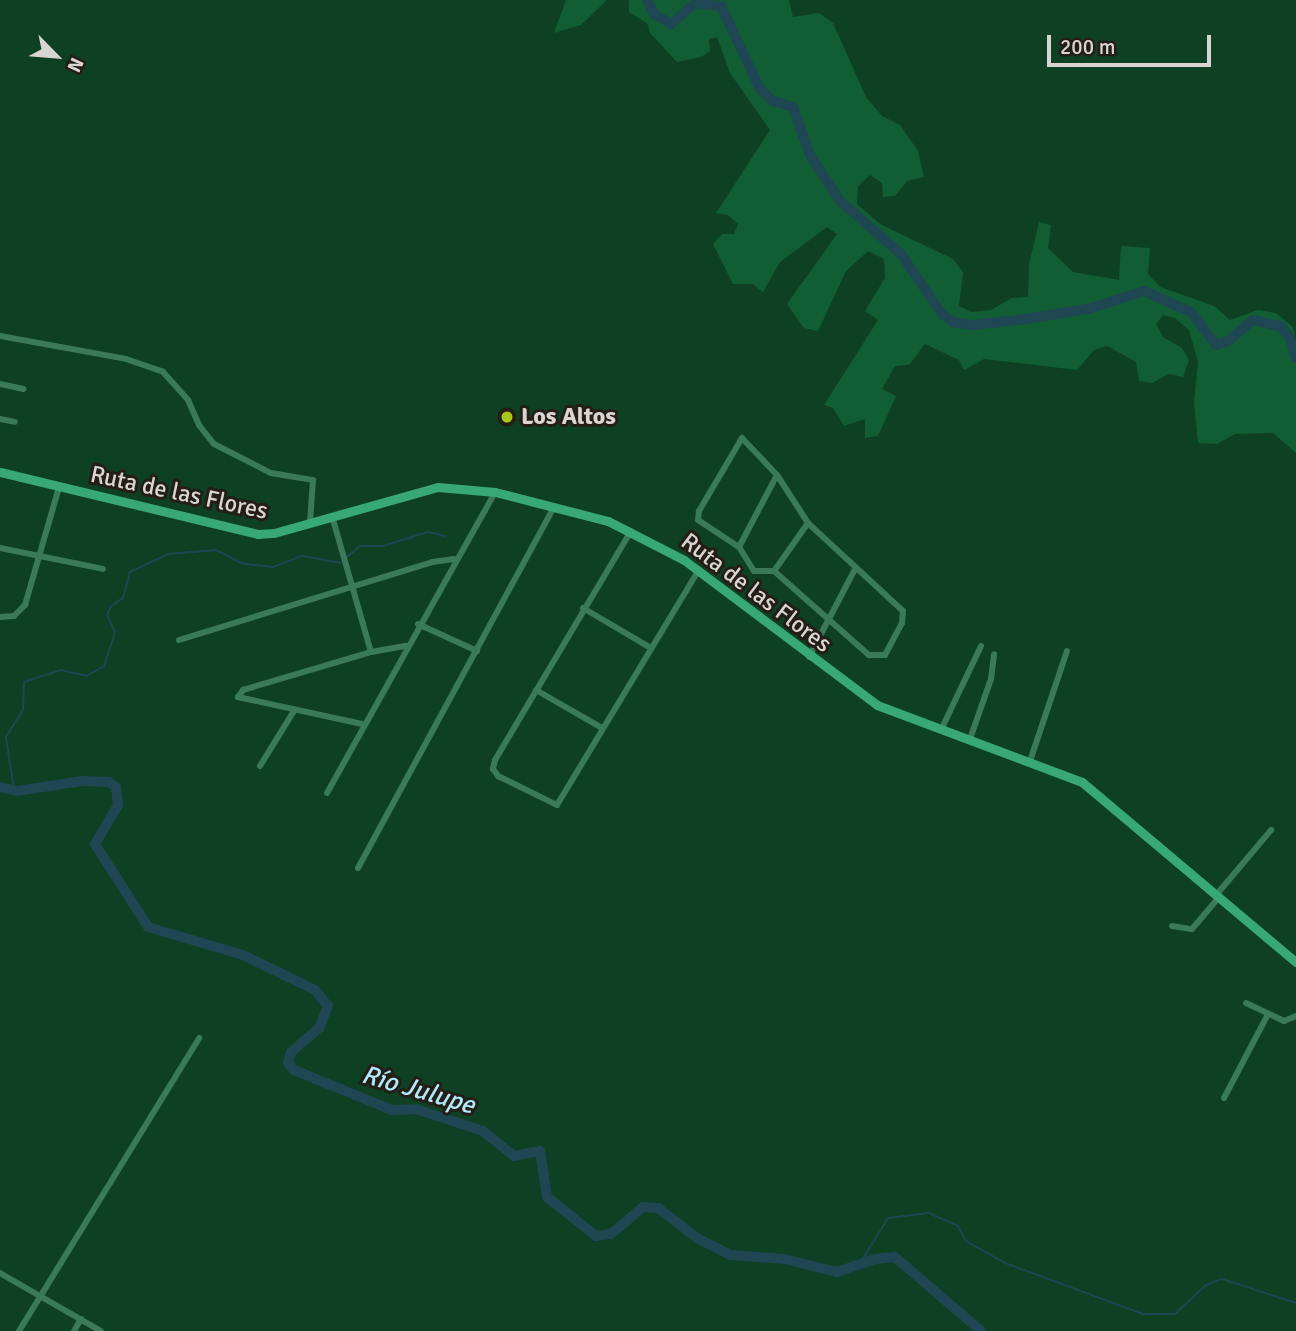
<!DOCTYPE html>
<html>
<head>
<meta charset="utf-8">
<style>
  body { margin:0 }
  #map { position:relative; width:1296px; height:1331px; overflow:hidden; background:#2e2820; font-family:Signika,sans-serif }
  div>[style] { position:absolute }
  .green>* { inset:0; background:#0e4023; transform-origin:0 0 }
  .forest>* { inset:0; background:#125e34 }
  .stream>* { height:2px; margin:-1px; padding:0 1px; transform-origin:1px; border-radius:1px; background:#1e4653 }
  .river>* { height:10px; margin:-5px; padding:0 5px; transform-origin:5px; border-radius:5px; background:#1e4653 }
  .minor>* { height:6px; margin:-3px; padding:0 3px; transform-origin:3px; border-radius:3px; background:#3a7a5b }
  .secondary>* { height:9px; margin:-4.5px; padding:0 4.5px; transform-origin:4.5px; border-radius:4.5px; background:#38a876 }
  .dots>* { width:19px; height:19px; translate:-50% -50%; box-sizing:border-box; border:4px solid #241e17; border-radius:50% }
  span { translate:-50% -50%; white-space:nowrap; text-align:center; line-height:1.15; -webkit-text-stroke:6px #241e17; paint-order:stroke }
  .poi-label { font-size:24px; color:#dad5d1; font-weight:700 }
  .left { translate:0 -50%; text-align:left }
  .street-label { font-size:24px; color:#dad5d1 }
  .water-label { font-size:26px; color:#b2e9fd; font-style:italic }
  .north { position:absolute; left:21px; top:21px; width:70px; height:70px; -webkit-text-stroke:5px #241e17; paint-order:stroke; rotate:115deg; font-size:19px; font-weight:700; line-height:28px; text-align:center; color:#dad5d1 }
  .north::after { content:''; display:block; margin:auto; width:24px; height:32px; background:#dad5d1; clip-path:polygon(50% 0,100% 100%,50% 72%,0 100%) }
  .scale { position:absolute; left:1047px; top:35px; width:164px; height:32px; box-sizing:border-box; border:4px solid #dad5d1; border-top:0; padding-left:9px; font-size:21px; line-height:24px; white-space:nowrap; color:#dad5d1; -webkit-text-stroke:5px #241e17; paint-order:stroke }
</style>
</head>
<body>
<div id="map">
  <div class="green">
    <i style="left:0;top:0;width:1296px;height:1331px"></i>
  </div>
  <div class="forest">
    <i style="clip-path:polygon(566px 0,607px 0,581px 25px,554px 33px)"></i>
    <i style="clip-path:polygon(629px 0,789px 0,793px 17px,819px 13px,833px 23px,866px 97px,882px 116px,900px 125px,918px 151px,924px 177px,907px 181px,895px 196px,883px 197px,882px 183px,870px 175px,858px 186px,857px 204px,880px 224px,953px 259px,963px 272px,959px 306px,971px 312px,991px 310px,1012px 298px,1028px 297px,1029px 264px,1039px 222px,1051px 225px,1048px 248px,1073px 272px,1119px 280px,1121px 246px,1150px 248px,1148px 274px,1160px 287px,1214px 306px,1230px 320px,1258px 310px,1276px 313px,1293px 327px,1296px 340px,1296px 453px,1273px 433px,1235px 434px,1217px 444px,1198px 443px,1194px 403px,1198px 362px,1189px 330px,1175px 318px,1163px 315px,1156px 324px,1163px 337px,1182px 348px,1189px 360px,1183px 377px,1169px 374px,1152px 383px,1139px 381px,1136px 362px,1107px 346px,1094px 350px,1077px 370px,984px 359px,964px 370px,959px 360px,925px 344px,909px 365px,895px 366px,882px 389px,896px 396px,878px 436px,865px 438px,865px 419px,844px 426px,833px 408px,824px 405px,878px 320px,865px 311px,885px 278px,884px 259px,868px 251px,846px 271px,818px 331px,804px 328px,787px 304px,837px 234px,827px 227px,780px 262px,763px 292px,753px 284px,733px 284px,713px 244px,722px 234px,734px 234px,738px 224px,728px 215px,716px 213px,770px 130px,730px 73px,717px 37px,709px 39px,710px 51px,701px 57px,677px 62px,650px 33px,647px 23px,629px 12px)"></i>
  </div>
  <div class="stream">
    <i style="left:346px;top:558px;width:18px;rotate:-41deg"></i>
    <i style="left:360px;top:546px;width:23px"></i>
    <i style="left:383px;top:546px;width:47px;rotate:-17.3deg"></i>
    <i style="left:428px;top:532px;width:18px;rotate:13deg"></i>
    <i style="left:14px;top:790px;width:54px;rotate:-98.6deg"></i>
    <i style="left:6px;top:737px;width:32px;rotate:-58deg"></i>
    <i style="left:23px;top:710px;width:28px;rotate:-88deg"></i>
    <i style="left:24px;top:682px;width:39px;rotate:-18deg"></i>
    <i style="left:61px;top:670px;width:26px;rotate:13deg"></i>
    <i style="left:86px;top:676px;width:21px;rotate:-29deg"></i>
    <i style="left:104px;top:666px;width:36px;rotate:-72deg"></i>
    <i style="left:115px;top:632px;width:19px;rotate:-115deg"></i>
    <i style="left:107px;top:615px;width:10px;rotate:-66deg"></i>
    <i style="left:111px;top:606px;width:14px;rotate:-34deg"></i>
    <i style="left:123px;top:598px;width:27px;rotate:-75deg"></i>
    <i style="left:130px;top:572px;width:42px;rotate:-25.3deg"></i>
    <i style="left:168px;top:554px;width:48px;rotate:-4.8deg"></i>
    <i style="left:216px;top:550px;width:31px;rotate:27deg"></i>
    <i style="left:244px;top:564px;width:29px;rotate:6deg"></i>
    <i style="left:273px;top:567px;width:31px;rotate:-21deg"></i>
    <i style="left:302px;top:556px;width:39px;rotate:10deg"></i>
    <i style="left:859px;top:1265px;width:55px;rotate:-58.3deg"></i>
    <i style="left:888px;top:1218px;width:41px;rotate:-7deg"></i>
    <i style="left:929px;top:1213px;width:32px;rotate:24deg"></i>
    <i style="left:958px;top:1226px;width:17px;rotate:62deg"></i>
    <i style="left:966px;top:1241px;width:45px;rotate:29.4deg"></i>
    <i style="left:1005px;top:1263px;width:147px;rotate:20.3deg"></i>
    <i style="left:1143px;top:1314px;width:32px"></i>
    <i style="left:1175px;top:1314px;width:42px;rotate:-43.1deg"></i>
    <i style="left:1206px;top:1285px;width:17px;rotate:-21deg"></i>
    <i style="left:1222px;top:1279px;width:78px;rotate:18deg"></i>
  </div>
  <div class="river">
    <i style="left:647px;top:0;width:16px;rotate:63deg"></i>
    <i style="left:654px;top:14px;width:20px;rotate:30deg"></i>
    <i style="left:671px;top:24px;width:32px;rotate:-41deg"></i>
    <i style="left:695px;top:3px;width:26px;rotate:7deg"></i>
    <i style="left:721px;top:6px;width:92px;rotate:64.8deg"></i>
    <i style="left:760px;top:89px;width:18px;rotate:43deg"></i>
    <i style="left:773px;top:101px;width:21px;rotate:17deg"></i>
    <i style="left:793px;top:107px;width:51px;rotate:70.5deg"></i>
    <i style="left:810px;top:155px;width:55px;rotate:56.9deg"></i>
    <i style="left:840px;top:201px;width:81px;rotate:41deg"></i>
    <i style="left:901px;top:254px;width:73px;rotate:55.7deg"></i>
    <i style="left:942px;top:314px;width:14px;rotate:36deg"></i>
    <i style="left:953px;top:322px;width:19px;rotate:9deg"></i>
    <i style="left:972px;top:325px;width:47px;rotate:-6.1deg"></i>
    <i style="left:1019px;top:320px;width:70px;rotate:-9.1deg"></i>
    <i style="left:1088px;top:309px;width:59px;rotate:-17.8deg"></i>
    <i style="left:1144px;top:291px;width:51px;rotate:24.1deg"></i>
    <i style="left:1191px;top:312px;width:41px;rotate:52.9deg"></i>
    <i style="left:1216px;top:345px;width:13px;rotate:-18deg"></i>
    <i style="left:1228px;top:341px;width:33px;rotate:-40deg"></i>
    <i style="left:1253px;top:320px;width:28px;rotate:13deg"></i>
    <i style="left:1280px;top:326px;width:16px;rotate:50deg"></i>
    <i style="left:1290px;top:338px;width:21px;rotate:73deg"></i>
    <i style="left:0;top:787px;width:17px;rotate:13deg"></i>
    <i style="left:17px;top:791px;width:66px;rotate:-8.7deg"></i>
    <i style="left:82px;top:781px;width:27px;rotate:2deg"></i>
    <i style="left:109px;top:782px;width:9px;rotate:36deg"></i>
    <i style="left:116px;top:787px;width:18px;rotate:84deg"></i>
    <i style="left:118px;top:805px;width:45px;rotate:120.5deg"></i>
    <i style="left:95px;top:844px;width:98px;rotate:57.4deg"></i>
    <i style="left:148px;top:927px;width:99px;rotate:16.4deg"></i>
    <i style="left:243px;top:955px;width:80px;rotate:25.9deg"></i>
    <i style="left:315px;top:990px;width:21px;rotate:51deg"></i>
    <i style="left:328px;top:1006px;width:24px;rotate:112deg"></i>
    <i style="left:319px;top:1028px;width:37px;rotate:139deg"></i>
    <i style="left:291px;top:1052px;width:11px;rotate:105deg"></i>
    <i style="left:288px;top:1063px;width:9px;rotate:49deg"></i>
    <i style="left:294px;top:1070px;width:106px;rotate:22.2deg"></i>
    <i style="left:392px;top:1110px;width:24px;rotate:-2deg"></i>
    <i style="left:416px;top:1109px;width:71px;rotate:18.2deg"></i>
    <i style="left:483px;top:1131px;width:40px;rotate:39deg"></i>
    <i style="left:514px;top:1156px;width:26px;rotate:-11deg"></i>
    <i style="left:540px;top:1151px;width:47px;rotate:81.3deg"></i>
    <i style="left:547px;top:1197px;width:63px;rotate:38.5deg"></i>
    <i style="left:596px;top:1236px;width:15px;rotate:-8deg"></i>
    <i style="left:611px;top:1234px;width:42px;rotate:-40.2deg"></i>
    <i style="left:643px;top:1207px;width:15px;rotate:4deg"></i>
    <i style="left:658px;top:1208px;width:49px;rotate:37.6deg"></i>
    <i style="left:697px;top:1238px;width:37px;rotate:27deg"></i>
    <i style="left:730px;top:1255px;width:55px;rotate:4.2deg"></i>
    <i style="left:785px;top:1259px;width:54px;rotate:14deg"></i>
    <i style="left:837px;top:1272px;width:40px;rotate:-18.9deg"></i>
    <i style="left:875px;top:1259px;width:20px;rotate:-6deg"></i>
    <i style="left:895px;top:1257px;width:113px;rotate:40.7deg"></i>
  </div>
  <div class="minor">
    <i style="left:0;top:336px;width:128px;rotate:10.3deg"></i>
    <i style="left:126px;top:359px;width:39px;rotate:19deg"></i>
    <i style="left:163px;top:372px;width:38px;rotate:48deg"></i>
    <i style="left:188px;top:400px;width:27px;rotate:66deg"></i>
    <i style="left:199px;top:425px;width:24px;rotate:52deg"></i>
    <i style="left:214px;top:444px;width:64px;rotate:27deg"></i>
    <i style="left:271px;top:473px;width:43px;rotate:9.5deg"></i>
    <i style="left:313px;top:480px;width:42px;rotate:94.1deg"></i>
    <i style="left:0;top:384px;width:24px;rotate:12deg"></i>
    <i style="left:0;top:419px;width:15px;rotate:11deg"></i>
    <i style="left:777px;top:475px;width:57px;rotate:57.1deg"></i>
    <i style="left:332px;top:516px;width:141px;rotate:74deg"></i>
    <i style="left:631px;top:531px;width:266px;rotate:120.7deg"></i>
    <i style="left:495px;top:760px;width:9px;rotate:103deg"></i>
    <i style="left:493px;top:769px;width:9px;rotate:54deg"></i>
    <i style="left:498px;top:776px;width:66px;rotate:26.2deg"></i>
    <i style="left:557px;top:805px;width:275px;rotate:-58.9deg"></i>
    <i style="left:739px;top:547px;width:81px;rotate:-62.2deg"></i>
    <i style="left:777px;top:475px;width:51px;rotate:-133.4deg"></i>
    <i style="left:742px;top:438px;width:85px;rotate:120.5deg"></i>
    <i style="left:699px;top:511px;width:9px;rotate:96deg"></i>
    <i style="left:698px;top:520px;width:49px;rotate:33.4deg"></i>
    <i style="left:739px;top:547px;width:28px;rotate:58deg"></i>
    <i style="left:754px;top:571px;width:20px"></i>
    <i style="left:774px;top:571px;width:127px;rotate:41.5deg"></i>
    <i style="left:869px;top:655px;width:16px"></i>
    <i style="left:885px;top:655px;width:36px;rotate:-62deg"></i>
    <i style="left:902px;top:623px;width:12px;rotate:-85deg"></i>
    <i style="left:903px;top:611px;width:129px;rotate:-137.2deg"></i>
    <i style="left:808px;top:523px;width:59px;rotate:125.3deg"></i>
    <i style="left:0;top:548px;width:105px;rotate:11.5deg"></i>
    <i style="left:583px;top:608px;width:79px;rotate:30.5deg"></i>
    <i style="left:0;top:617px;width:14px;rotate:-4deg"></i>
    <i style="left:14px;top:616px;width:16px;rotate:-45deg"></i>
    <i style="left:25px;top:605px;width:123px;rotate:-73.9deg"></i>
    <i style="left:418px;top:624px;width:65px;rotate:24.6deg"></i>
    <i style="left:179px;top:640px;width:265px;rotate:-17.1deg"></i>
    <i style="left:432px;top:562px;width:22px;rotate:-8deg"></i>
    <i style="left:809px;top:657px;width:99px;rotate:-62.4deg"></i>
    <i style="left:536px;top:690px;width:76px;rotate:29.9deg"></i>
    <i style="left:362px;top:724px;width:127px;rotate:-167.7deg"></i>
    <i style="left:238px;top:697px;width:9px;rotate:-54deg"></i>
    <i style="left:243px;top:690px;width:134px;rotate:-16.5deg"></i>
    <i style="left:371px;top:652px;width:36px;rotate:-10deg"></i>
    <i style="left:941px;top:730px;width:93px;rotate:-64.5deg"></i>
    <i style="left:970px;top:739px;width:64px;rotate:-70.7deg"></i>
    <i style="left:991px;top:679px;width:25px;rotate:-83deg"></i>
    <i style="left:1030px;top:761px;width:116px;rotate:-71.4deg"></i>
    <i style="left:260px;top:766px;width:65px;rotate:-58.3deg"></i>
    <i style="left:327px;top:793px;width:345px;rotate:-60.8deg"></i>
    <i style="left:358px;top:868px;width:411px;rotate:-61.5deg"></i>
    <i style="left:1217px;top:894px;width:84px;rotate:-49.8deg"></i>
    <i style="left:1172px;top:926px;width:20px;rotate:9deg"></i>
    <i style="left:1192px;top:929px;width:43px;rotate:-49.7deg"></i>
    <i style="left:1246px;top:1003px;width:42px;rotate:25.3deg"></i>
    <i style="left:1284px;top:1021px;width:13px;rotate:-23deg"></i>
    <i style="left:1224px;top:1098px;width:93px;rotate:-62.3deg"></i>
    <i style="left:0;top:1273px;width:116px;rotate:29.9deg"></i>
    <i style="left:19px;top:1331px;width:344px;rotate:-58.4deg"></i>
    <i style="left:74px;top:1331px;width:14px;rotate:-60deg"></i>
  </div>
  <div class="secondary">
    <i style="left:0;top:472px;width:265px;rotate:13.5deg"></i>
    <i style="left:258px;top:534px;width:16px;rotate:-4deg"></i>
    <i style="left:274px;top:533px;width:170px;rotate:-15.7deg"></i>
    <i style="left:438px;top:487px;width:57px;rotate:5deg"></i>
    <i style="left:495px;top:492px;width:117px;rotate:14.4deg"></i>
    <i style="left:608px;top:521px;width:85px;rotate:27.2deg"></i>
    <i style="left:684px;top:560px;width:241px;rotate:36.9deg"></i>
    <i style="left:877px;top:705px;width:219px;rotate:20.6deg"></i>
    <i style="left:1082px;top:782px;width:280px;rotate:40.1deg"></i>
  </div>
  <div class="dots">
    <i style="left:507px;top:417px;background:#aac717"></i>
  </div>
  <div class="poi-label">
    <span class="left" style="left:521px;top:417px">Los Altos</span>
  </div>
  <div class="street-label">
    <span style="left:179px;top:493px;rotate:12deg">Ruta de las Flores</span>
    <span style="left:756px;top:593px;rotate:37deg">Ruta de las Flores</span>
  </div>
  <div class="water-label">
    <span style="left:418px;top:1091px;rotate:16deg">Río Julupe</span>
  </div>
  <div class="north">N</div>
  <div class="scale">200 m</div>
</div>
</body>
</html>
